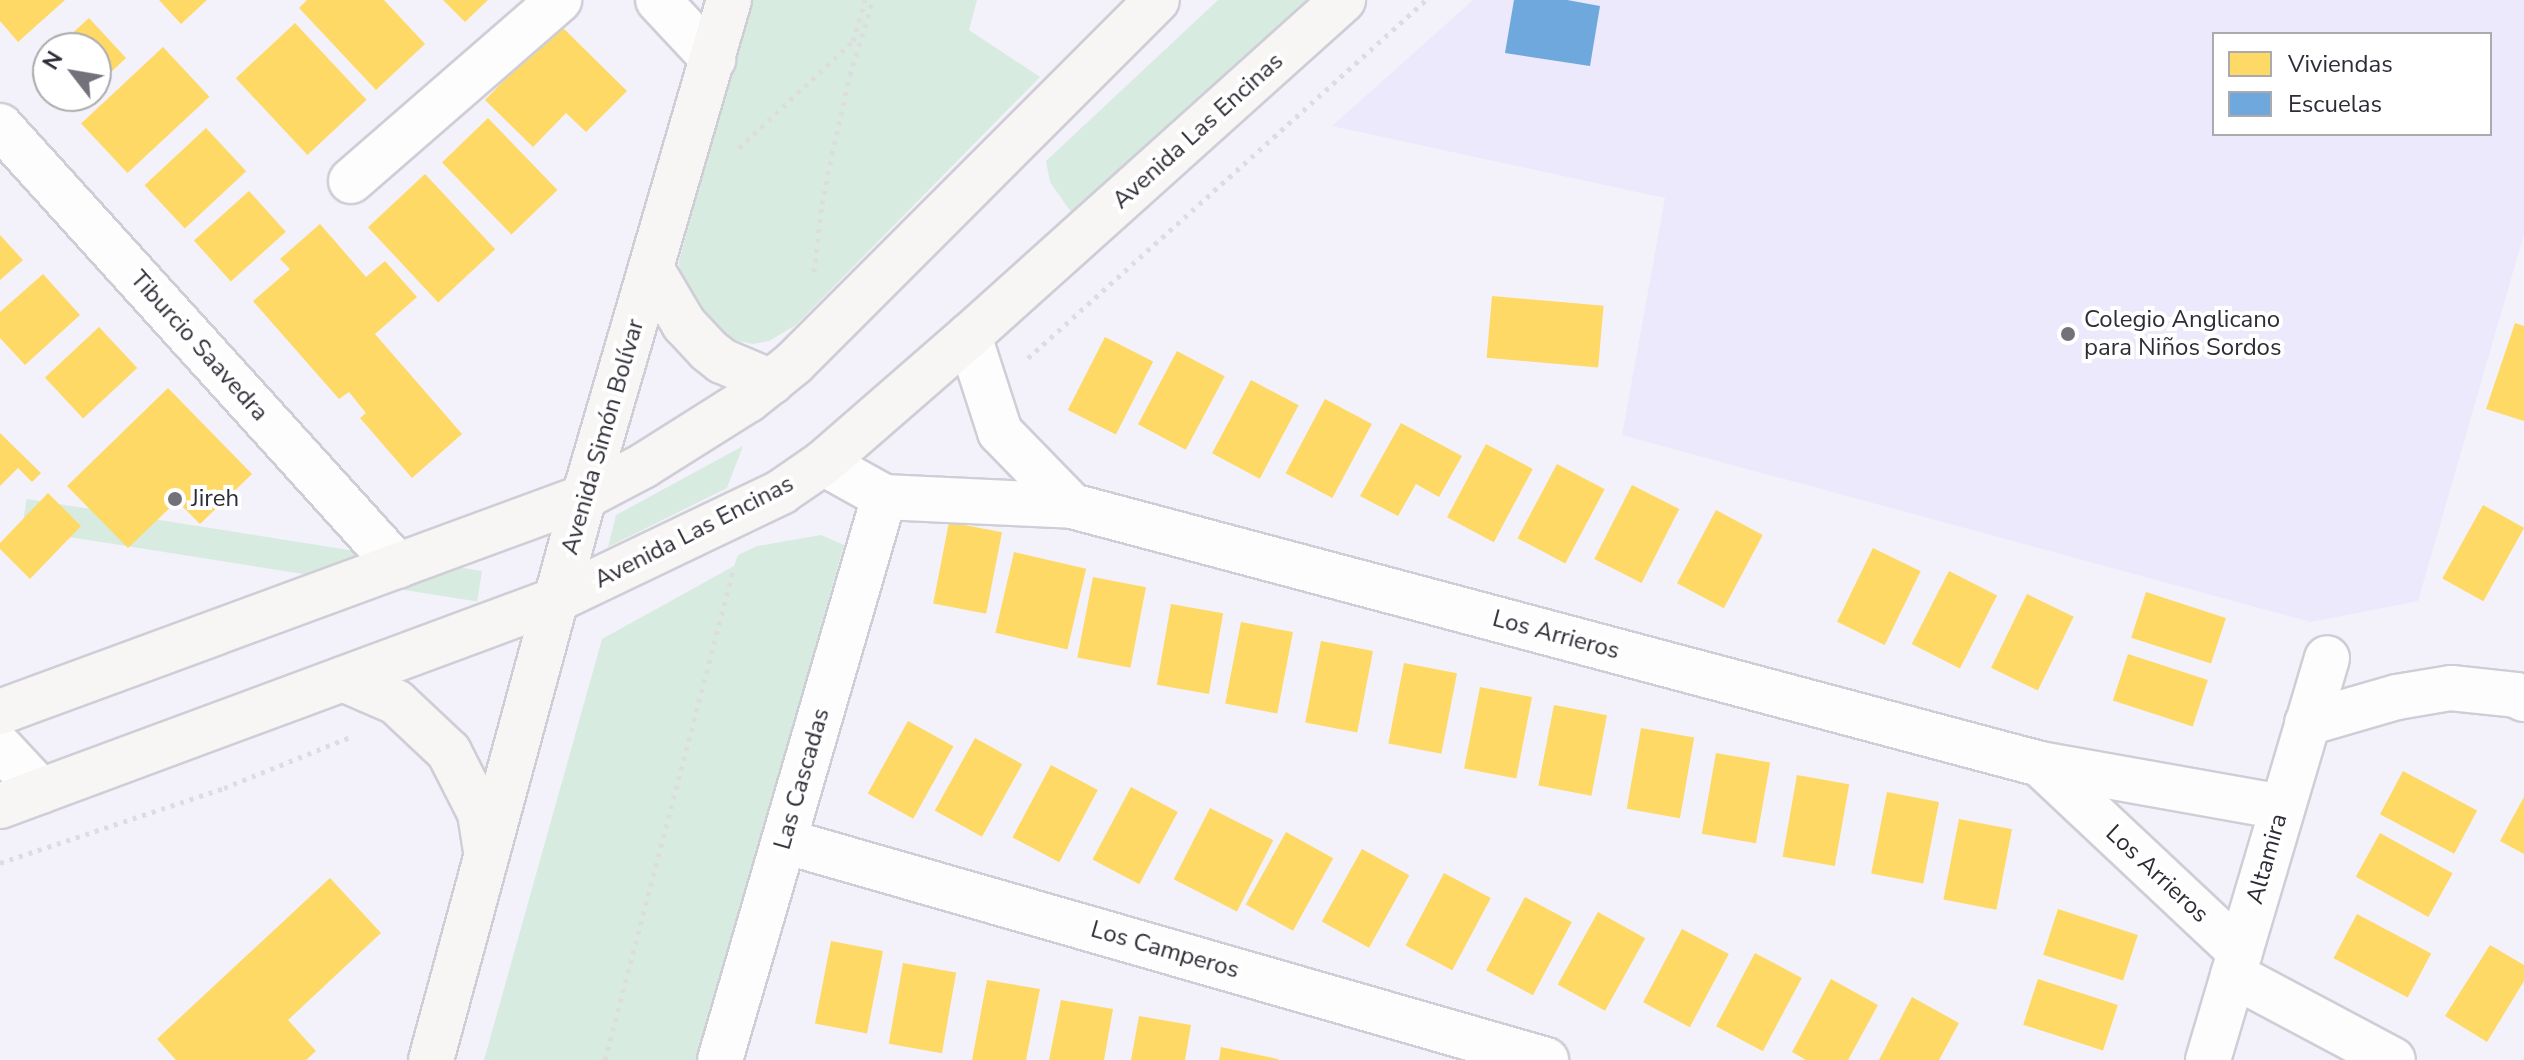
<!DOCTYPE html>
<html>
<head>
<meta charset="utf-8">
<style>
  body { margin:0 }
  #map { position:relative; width:2524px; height:1060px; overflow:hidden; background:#f3f2fa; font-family:"Nunito Sans",sans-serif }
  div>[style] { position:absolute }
  .built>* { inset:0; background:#ebe9fb }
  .green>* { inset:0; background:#d8ebe0; transform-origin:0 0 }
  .homes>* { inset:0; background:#ffd966; transform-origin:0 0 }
  .schools>* { inset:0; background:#6fa8dc }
  .path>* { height:5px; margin-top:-2.5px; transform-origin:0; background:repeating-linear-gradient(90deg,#dddde0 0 4px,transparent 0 10px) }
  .roads { filter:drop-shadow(2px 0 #cfced7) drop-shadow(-2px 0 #cfced7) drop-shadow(0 2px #cfced7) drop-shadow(0 -2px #cfced7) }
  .street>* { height:44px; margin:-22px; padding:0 22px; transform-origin:22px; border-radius:22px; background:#fdfdfe }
  .secondary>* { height:44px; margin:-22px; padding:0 22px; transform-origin:22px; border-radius:22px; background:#f8f6f4 }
  .dots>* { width:22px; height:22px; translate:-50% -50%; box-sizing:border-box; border:4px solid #fff; border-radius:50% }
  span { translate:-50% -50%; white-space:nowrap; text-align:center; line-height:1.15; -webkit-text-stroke:8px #fff; paint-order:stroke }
  .street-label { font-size:24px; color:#2e2d37 }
  .poi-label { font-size:24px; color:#2e2d37 }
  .left { translate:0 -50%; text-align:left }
  .legend { position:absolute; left:2212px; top:32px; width:280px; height:104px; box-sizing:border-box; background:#fff; border:2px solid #ababaf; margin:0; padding:10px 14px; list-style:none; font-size:24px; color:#2e2d37 }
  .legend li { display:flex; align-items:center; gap:16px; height:40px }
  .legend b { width:40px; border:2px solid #ababaf }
  .north { position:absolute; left:32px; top:32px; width:80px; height:80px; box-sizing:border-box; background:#fff; border:2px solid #ababaf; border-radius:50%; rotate:301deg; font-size:22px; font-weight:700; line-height:32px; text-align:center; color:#2e2d37 }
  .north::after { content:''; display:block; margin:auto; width:28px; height:36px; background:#73727b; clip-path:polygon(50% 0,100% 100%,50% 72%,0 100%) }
</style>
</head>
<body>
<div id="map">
  <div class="built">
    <i style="clip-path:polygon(evenodd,1473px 0,2524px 0,2524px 234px,2418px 601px,2311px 622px,1622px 435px,1665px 198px,1332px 126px,1473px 0,2214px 34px,2490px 34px,2490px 134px,2214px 134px,2214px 34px)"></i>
  </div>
  <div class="green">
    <i style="clip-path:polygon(751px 0,977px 0,969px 30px,1040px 77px,796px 325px,769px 341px,753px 344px,729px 339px,706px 323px,680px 284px,679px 261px)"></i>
    <i style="clip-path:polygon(1218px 0,1312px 0,1073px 215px,1050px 182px,1046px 161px)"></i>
    <i style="clip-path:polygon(743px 446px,727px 488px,608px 547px,616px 515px)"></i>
    <i style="clip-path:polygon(821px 535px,844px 545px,698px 1060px,484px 1060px,602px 639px,734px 566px,738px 555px,757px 546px)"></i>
    <i style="left:482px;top:571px;width:31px;height:461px;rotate:99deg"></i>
  </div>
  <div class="homes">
    <i style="clip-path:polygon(0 0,65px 0,18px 42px,0 21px)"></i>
    <i style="clip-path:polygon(159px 0,207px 0,181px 24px)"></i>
    <i style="clip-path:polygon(307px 0,384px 0,425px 44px,376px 90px,299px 8px)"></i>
    <i style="clip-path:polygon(443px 0,488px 0,465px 22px)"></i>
    <i style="clip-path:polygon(89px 18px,126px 58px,96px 86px,96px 48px,56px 48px)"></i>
    <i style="left:295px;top:23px;width:105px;height:81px;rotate:47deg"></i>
    <i style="clip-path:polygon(559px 24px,627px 91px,586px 132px,566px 113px,533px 147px,485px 100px)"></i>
    <i style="left:163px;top:47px;width:68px;height:112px;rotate:47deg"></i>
    <i style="clip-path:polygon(48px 55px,48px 83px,34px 68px)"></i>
    <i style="left:488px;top:118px;width:100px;height:64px;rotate:46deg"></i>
    <i style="left:206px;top:128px;width:59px;height:84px;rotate:47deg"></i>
    <i style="left:425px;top:174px;width:103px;height:78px;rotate:47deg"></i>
    <i style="left:249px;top:191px;width:55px;height:74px;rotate:48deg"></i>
    <i style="clip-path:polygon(320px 224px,366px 277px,385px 261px,417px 297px,375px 334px,462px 434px,412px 478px,360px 418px,366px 413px,349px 392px,339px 399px,253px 301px,290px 269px,280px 259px)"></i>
    <i style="clip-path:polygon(0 235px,23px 260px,0 280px)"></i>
    <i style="clip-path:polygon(43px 274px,80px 315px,25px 365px,0 338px,0 312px)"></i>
    <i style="left:1492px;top:296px;width:112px;height:62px;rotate:5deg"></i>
    <i style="clip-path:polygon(2515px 323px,2524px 326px,2524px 421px,2486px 409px)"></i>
    <i style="left:99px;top:327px;width:56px;height:74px;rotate:47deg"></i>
    <i style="left:1105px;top:337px;width:54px;height:82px;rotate:27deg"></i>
    <i style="left:1177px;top:351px;width:54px;height:83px;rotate:28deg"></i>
    <i style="left:1251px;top:380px;width:54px;height:83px;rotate:28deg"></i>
    <i style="clip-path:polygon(168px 388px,252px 474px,200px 524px,177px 501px,128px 548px,67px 486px)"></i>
    <i style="left:1325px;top:399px;width:53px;height:84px;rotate:28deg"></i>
    <i style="clip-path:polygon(1401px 423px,1462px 456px,1439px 497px,1416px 484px,1398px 516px,1360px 496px)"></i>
    <i style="clip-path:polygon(0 433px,41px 473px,32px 482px,18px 468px,0 486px)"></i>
    <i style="left:1486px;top:444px;width:53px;height:83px;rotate:28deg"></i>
    <i style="left:1557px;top:464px;width:54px;height:84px;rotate:28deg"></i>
    <i style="left:1632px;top:485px;width:53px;height:83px;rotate:27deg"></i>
    <i style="clip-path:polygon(48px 493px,81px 526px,30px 579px,0 549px,0 543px)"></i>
    <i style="left:2483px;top:505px;width:47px;height:84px;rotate:29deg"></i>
    <i style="left:1716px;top:510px;width:53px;height:83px;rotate:28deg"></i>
    <i style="left:949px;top:522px;width:54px;height:83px;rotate:11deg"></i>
    <i style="left:1873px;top:548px;width:53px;height:82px;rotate:26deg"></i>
    <i style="left:1014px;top:552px;width:74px;height:83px;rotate:13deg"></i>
    <i style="left:1949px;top:571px;width:54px;height:82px;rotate:27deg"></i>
    <i style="left:1093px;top:577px;width:54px;height:82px;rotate:11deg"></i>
    <i style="left:2146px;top:592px;width:84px;height:48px;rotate:18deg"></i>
    <i style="left:2027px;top:594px;width:52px;height:82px;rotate:26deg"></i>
    <i style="left:1171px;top:604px;width:53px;height:82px;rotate:10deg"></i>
    <i style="left:1241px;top:622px;width:53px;height:83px;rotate:11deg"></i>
    <i style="left:1321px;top:641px;width:53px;height:83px;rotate:11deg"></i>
    <i style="left:2128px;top:654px;width:84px;height:49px;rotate:18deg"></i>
    <i style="left:1404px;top:663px;width:54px;height:82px;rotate:11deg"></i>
    <i style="left:1480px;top:687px;width:53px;height:83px;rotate:11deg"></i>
    <i style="left:1554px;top:705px;width:54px;height:82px;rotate:11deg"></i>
    <i style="left:908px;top:721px;width:52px;height:83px;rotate:29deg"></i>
    <i style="left:1641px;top:728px;width:54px;height:82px;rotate:10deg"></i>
    <i style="left:975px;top:738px;width:54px;height:83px;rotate:29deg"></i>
    <i style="left:1716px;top:753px;width:55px;height:82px;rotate:10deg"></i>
    <i style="left:1051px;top:765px;width:53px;height:82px;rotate:28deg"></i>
    <i style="left:2403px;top:771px;width:84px;height:49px;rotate:28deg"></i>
    <i style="left:1797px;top:775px;width:53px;height:83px;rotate:10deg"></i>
    <i style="left:1131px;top:787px;width:53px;height:82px;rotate:28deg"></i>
    <i style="left:1887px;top:792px;width:53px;height:83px;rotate:11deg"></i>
    <i style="clip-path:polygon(2524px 797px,2524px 854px,2500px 841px)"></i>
    <i style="left:1210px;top:808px;width:71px;height:80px;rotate:27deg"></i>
    <i style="left:1959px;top:819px;width:54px;height:82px;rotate:11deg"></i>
    <i style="left:1286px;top:832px;width:54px;height:83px;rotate:29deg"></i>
    <i style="left:2380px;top:833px;width:83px;height:50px;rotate:29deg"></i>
    <i style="left:1362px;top:849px;width:54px;height:83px;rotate:29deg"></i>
    <i style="left:1444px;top:873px;width:53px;height:82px;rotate:28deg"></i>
    <i style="clip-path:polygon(330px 878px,381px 933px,288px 1020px,316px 1051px,306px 1060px,176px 1060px,157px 1039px)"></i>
    <i style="left:1525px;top:897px;width:53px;height:83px;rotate:28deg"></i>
    <i style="left:2058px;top:909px;width:84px;height:48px;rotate:18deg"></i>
    <i style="left:1598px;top:912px;width:54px;height:83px;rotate:29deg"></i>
    <i style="left:2357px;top:914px;width:84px;height:50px;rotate:28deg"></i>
    <i style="left:1682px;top:929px;width:53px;height:83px;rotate:28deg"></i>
    <i style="left:831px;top:941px;width:53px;height:84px;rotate:11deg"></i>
    <i style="clip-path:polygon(2490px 945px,2524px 965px,2524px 981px,2487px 1042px,2445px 1016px)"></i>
    <i style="left:1755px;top:953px;width:53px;height:83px;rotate:28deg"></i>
    <i style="left:903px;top:963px;width:54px;height:82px;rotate:10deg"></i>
    <i style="clip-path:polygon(1831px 979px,1878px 1005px,1848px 1060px,1806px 1060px,1792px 1052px)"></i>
    <i style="left:2038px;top:979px;width:84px;height:48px;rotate:18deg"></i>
    <i style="clip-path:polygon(987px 980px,1040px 989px,1026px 1060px,972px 1060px)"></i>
    <i style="clip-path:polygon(1912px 997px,1959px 1023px,1939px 1060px,1879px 1060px)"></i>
    <i style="clip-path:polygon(1061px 1000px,1113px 1009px,1104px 1060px,1049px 1060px)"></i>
    <i style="clip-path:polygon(1139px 1016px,1191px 1025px,1185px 1060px,1131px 1060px)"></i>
    <i style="clip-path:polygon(1221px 1047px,1278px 1059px,1278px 1060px,1219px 1060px)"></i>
  </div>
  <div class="schools">
    <i style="clip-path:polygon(1514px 0,1567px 0,1600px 6px,1590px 66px,1505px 53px)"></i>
  </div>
  <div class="path">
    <i style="left:739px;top:148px;width:156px;rotate:-43.2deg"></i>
    <i style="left:853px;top:41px;width:43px;rotate:-73.7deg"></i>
    <i style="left:814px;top:272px;width:68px;rotate:-83.3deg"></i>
    <i style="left:822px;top:204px;width:51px;rotate:-78.7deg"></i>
    <i style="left:832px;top:154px;width:81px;rotate:-77.2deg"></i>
    <i style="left:850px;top:75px;width:78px;rotate:-73deg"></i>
    <i style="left:1028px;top:358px;width:535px;rotate:-41.97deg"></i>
    <i style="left:0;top:863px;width:236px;rotate:-18.5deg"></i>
    <i style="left:224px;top:788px;width:136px;rotate:-22deg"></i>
    <i style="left:605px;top:1060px;width:505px;rotate:-75.33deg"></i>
  </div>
  <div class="roads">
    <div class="street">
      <i style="left:658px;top:0;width:81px;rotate:47deg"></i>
      <i style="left:0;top:126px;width:593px;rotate:47.87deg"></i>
      <i style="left:351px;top:181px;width:276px;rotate:-41deg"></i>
      <i style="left:969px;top:336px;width:101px;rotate:72.1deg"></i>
      <i style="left:1000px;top:432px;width:103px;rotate:45.8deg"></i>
      <i style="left:823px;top:463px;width:70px;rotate:29.1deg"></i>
      <i style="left:884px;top:497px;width:188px;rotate:2.7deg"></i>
      <i style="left:1072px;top:506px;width:1002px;rotate:14.92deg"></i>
      <i style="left:2040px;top:764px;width:274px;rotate:43.2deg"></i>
      <i style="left:2307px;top:723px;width:94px;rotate:-16.1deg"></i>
      <i style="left:2397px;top:697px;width:55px;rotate:-9.5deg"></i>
      <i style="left:2451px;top:688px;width:65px;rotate:6.1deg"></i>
      <i style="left:2516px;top:695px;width:9px;rotate:27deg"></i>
      <i style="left:0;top:747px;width:60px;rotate:47deg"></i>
      <i style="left:2040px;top:764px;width:246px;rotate:10.1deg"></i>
      <i style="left:784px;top:841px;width:793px;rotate:16.03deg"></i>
      <i style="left:2233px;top:975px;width:181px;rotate:28deg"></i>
      <i style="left:720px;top:1060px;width:586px;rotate:-73.76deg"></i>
      <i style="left:2208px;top:1060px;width:419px;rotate:-73.5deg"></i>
    </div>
    <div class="secondary">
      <i style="left:652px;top:270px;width:63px;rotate:59.3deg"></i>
      <i style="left:684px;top:324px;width:35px;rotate:47deg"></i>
      <i style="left:708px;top:350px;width:18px;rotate:38deg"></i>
      <i style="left:722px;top:361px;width:54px;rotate:22.8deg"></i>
      <i style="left:343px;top:679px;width:58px;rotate:23.5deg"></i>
      <i style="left:396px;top:702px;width:73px;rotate:43.3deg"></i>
      <i style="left:449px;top:752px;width:68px;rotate:63.1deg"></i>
      <i style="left:480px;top:813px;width:38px;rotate:81deg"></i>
      <i style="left:0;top:712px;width:622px;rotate:-20.21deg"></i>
      <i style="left:584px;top:497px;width:67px;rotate:-27.7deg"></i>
      <i style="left:643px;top:466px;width:124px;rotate:-32.2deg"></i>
      <i style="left:748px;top:400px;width:59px;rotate:-38.8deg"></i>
      <i style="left:794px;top:363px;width:513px;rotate:-45deg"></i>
      <i style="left:0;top:806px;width:593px;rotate:-20.33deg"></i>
      <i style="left:556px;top:600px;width:250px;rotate:-25.6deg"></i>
      <i style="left:781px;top:492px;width:51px;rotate:-34.6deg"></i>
      <i style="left:823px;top:463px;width:194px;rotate:-41deg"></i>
      <i style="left:969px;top:336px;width:503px;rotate:-41.94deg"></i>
      <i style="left:431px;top:1060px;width:583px;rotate:-74.8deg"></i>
      <i style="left:584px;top:497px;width:518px;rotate:-73.74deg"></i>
    </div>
  </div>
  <div class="dots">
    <i style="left:2068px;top:334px;background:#73727b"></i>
    <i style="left:175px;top:499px;background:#73727b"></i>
  </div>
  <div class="street-label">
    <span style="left:1198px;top:131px;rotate:-42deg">Avenida Las Encinas</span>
    <span style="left:199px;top:346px;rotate:48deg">Tiburcio Saavedra</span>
    <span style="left:603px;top:437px;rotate:-74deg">Avenida Simón Bolívar</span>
    <span style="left:694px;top:532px;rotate:-27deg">Avenida Las Encinas</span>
    <span style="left:1556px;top:635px;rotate:15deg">Los Arrieros</span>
    <span style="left:802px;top:779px;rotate:-74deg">Las Cascadas</span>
    <span style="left:2267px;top:859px;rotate:-74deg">Altamira</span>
    <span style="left:2157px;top:874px;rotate:43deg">Los Arrieros</span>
    <span style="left:1165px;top:950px;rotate:16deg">Los Camperos</span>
  </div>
  <div class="poi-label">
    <span class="left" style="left:2084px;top:334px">Colegio Anglicano<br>para Niños Sordos</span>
    <span class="left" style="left:191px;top:499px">Jireh</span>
  </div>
  <ul class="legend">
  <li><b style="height:22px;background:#ffd966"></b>Viviendas</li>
  <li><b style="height:22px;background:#6fa8dc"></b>Escuelas</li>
  </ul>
  <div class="north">N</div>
</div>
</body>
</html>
